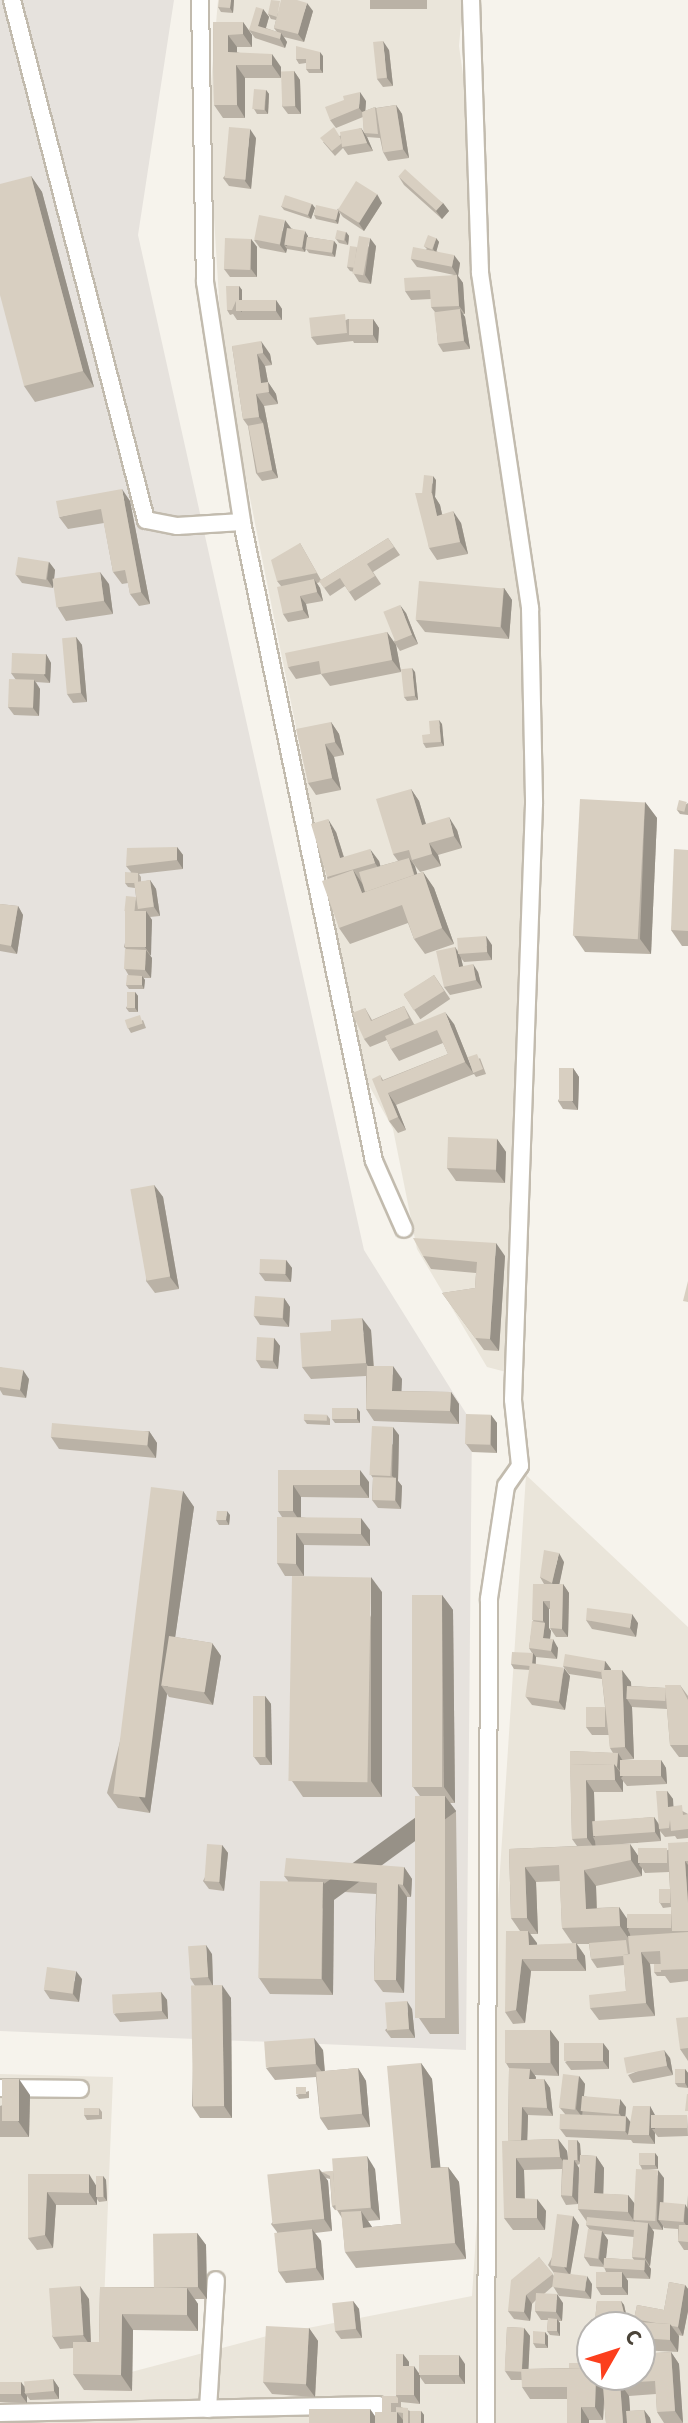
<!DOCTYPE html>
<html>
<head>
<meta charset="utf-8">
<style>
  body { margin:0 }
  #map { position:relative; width:688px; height:2423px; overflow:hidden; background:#f6f3ec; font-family:"Source Sans 3",sans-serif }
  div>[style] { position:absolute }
  .residential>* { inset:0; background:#eae5da }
  .industrial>* { inset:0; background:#e6e2dd }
  .roads { filter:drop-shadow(2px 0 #c2bbae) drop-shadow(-2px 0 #c2bbae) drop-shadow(0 2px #c2bbae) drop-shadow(0 -2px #c2bbae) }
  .minor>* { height:16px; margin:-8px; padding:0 8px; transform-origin:8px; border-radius:8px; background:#fff }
  .wall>* { inset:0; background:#bab2a6; transform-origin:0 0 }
  .shaded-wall>* { inset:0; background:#979187; transform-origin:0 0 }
  .building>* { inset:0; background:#d8cfc1; transform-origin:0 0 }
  span { translate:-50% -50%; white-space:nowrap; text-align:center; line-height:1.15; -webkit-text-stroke:6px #fff; paint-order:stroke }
  .north { position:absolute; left:576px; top:2311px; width:80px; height:80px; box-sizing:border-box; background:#fff; border:2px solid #b7b4b0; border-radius:50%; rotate:51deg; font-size:22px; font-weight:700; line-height:32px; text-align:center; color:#4b4439 }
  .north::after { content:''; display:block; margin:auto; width:28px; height:36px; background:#fc3f1d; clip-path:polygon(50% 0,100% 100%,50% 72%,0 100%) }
</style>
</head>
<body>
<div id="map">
  <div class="residential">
    <i style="clip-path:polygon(218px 0,463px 0,459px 46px,539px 630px,523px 851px,521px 1376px,487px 1367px,417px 1249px,393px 1129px,354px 1058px,299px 742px,223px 364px,208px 119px)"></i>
    <i style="clip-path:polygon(evenodd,526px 1475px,688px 1627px,688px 2423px,0 2423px,0 2074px,113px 2077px,101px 2380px,267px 2336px,472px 2296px,526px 1475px,592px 2327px,640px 2327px,640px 2375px,592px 2375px,592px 2327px)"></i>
  </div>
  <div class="industrial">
    <i style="clip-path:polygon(0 0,174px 0,138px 235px,364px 1250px,472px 1423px,466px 2050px,0 2031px)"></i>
  </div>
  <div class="roads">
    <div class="minor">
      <i style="left:12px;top:0;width:537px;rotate:75.55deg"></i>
      <i style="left:146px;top:520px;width:32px;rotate:11deg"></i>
      <i style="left:177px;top:526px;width:65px;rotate:-3.5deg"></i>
      <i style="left:242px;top:522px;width:652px;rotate:78.33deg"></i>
      <i style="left:374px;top:1161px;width:74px;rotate:66.2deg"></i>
      <i style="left:200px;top:0;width:282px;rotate:89deg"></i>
      <i style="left:205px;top:282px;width:243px;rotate:81.2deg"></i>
      <i style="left:471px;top:0;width:273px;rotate:88.1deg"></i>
      <i style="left:480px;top:273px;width:339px;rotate:81.5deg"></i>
      <i style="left:530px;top:608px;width:196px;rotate:88.8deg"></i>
      <i style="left:534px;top:804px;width:596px;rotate:92.02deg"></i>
      <i style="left:513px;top:1400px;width:66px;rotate:83.9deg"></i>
      <i style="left:520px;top:1466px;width:24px;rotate:125deg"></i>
      <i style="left:506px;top:1486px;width:114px;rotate:98.6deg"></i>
      <i style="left:489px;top:1599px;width:824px;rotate:90.21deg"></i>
      <i style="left:0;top:2088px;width:80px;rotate:0.7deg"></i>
      <i style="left:208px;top:2409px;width:129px;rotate:-86.5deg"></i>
      <i style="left:0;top:2413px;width:378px;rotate:-1.2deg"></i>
      <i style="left:378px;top:2405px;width:18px;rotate:93deg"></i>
    </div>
  </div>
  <div class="wall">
    <i style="clip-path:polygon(234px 0,233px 13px,221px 12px,218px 7px)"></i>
    <i style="left:370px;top:0;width:57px;height:9px"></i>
    <i style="clip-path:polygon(263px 9px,269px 17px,266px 28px,277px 32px,274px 28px,276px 20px,271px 19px,268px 14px,313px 11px,304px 42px,284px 37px,287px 42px,285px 48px,255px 38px,249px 30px)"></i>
    <i style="clip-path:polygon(213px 22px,243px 22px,252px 35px,252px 47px,237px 47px,237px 52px,281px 67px,281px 78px,245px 78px,245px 118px,223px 118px,214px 105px)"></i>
    <i style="clip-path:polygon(389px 50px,393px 86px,383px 87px,377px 79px)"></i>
    <i style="clip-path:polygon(323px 56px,323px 73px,309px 73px,306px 69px,306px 63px,299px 64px,296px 59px)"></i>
    <i style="clip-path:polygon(294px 71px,300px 80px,301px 114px,288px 114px,282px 106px)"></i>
    <i style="clip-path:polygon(266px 90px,269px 94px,268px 114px,257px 114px,254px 109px)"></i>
    <i style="clip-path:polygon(366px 101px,365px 111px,375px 107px,376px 108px,396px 105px,402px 114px,409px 158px,388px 161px,383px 152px,380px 138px,367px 137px,364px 133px,363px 117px,336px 128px,330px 120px)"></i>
    <i style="clip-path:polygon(361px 128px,367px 137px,373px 151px,348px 155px,343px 148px,335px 156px,323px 142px)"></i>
    <i style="clip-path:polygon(256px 138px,251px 189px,229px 186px,223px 178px)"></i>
    <i style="clip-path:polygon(31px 176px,42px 192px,94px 387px,35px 402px,24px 386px)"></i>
    <i style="clip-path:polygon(399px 177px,443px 203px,449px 211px,442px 219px,404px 185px)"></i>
    <i style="clip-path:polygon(382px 203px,364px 231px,343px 217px,337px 209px)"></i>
    <i style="clip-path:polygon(312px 204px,315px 208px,311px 219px,284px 210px,281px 206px)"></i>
    <i style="clip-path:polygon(340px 214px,338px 224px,316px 219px,314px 215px)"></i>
    <i style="clip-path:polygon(291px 228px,308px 236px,308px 237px,334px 241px,337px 245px,335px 257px,309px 253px,306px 249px,305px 252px,287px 249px,286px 253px,260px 248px,254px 240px)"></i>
    <i style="clip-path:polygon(346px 232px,349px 236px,348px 245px,339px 243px,336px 239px)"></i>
    <i style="clip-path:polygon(436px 238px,439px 242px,436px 251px,460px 263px,458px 276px,463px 283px,465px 314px,463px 314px,465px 317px,470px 349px,443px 352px,438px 344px,435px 312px,431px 307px,431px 299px,411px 300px,405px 291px,454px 275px,417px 267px,411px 259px,427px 249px,424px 246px)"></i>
    <i style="clip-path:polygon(251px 239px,257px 247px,257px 277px,230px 277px,224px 269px)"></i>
    <i style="clip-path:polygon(376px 246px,371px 284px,359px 282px,354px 274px,354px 272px,350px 271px,347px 267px,357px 247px)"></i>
    <i style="clip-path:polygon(239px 286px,242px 290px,242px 300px,276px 300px,282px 309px,282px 320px,237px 320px,233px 314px,230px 315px,227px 310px)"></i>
    <i style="clip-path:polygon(348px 319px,373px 319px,379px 328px,378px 343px,354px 343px,353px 341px,317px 345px,311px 337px)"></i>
    <i style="clip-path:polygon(232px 346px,270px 354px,272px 365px,265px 366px,268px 382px,276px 394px,278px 404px,264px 406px,278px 478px,262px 481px,256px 473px,248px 426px,243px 419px)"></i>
    <i style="clip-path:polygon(436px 480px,435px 497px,440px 505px,442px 514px,461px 523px,468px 554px,437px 560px,429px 548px,423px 493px)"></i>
    <i style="clip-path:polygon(130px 501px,150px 604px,139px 606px,130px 594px,128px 583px,122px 584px,113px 572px,104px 523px,68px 529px,59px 517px)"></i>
    <i style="clip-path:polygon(388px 538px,400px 555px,373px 572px,381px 584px,355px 601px,345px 586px,330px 596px,320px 582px,317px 583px,320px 588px,323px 601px,306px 604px,309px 618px,288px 622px,283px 614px,281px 586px,277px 581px,300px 543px,321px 580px)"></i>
    <i style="clip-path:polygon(49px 562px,55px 570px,54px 579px,109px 584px,113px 614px,66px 621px,58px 608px,54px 582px,53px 588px,22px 583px,16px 575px)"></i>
    <i style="clip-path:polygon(504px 588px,512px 600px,509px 639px,425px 632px,416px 620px)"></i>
    <i style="clip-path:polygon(406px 613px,418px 644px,400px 651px,394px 642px)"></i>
    <i style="clip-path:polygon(387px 632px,396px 645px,401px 672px,330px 686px,321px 674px,296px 679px,288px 667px)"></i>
    <i style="clip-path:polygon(76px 637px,82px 645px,87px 702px,73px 703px,67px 694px)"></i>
    <i style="clip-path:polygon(46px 654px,51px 663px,50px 683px,36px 682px,40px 689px,39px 716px,14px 715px,8px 707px,16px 680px,11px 673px)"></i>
    <i style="clip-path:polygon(415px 672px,418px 700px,407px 701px,404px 697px)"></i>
    <i style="clip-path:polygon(331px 722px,339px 734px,344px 755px,334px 757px,341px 790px,316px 795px,308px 783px)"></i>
    <i style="clip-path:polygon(442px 724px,444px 746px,426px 748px,423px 743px,430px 734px)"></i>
    <i style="clip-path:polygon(411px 789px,419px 801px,426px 824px,457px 830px,462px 848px,438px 855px,441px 866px,420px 872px,413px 863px,417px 874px,423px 872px,434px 888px,454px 944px,425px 954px,414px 939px,408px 923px,350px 944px,339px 928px,327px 877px,336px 832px,344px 857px,379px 861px,380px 866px,398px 861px,393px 854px)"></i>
    <i style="clip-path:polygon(645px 802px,657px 818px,651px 954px,585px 952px,574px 936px)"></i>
    <i style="clip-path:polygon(688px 803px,688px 815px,680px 814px,677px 810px)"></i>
    <i style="clip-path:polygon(177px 847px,183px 855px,183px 869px,139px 874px,141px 877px,141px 882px,150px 880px,156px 889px,160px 916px,150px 917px,152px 920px,150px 956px,152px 958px,151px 978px,143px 978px,145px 980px,144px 989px,129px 989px,126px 985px,129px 976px,125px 969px,126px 949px,124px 947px,136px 897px,135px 888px,128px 887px,125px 883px,131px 872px,126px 866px)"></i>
    <i style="clip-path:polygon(688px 850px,688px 946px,682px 946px,671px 930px)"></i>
    <i style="clip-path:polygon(0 904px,18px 906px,23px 915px,17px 954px,0 951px)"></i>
    <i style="clip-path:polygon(492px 945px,492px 960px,464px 962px,461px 958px,463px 966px,478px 972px,482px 988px,450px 995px,444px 987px,455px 947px,458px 951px)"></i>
    <i style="left:434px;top:975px;width:29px;height:36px;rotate:56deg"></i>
    <i style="clip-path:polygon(135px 992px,138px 996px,138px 1012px,129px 1012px,126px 1008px)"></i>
    <i style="clip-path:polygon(404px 1006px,414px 1024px,454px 1024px,471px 1066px,480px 1058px,486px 1074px,476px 1077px,474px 1074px,396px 1105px,406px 1130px,398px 1133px,389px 1121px,380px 1075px,383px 1080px,448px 1054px,443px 1043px,399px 1061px,391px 1049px,387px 1040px,370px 1047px,364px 1039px,365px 1008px,372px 1020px)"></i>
    <i style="clip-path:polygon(143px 1020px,146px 1028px,131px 1033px,128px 1028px)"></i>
    <i style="clip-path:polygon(573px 1068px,579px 1077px,578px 1110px,563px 1109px,558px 1101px)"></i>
    <i style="clip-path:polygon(497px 1139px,506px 1152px,505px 1183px,456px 1181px,447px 1168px)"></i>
    <i style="clip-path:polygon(154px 1185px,163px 1197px,179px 1289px,155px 1293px,146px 1281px)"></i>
    <i style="clip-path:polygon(423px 1256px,505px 1256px,499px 1351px,484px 1350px,442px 1293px,475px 1288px,476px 1273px,431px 1269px)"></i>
    <i style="clip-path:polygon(286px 1260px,292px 1268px,291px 1282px,265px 1281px,259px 1273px)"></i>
    <i style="clip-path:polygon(284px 1298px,290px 1307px,289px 1327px,260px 1325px,254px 1316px)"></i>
    <i style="clip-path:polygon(371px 1330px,374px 1366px,402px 1379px,401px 1391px,451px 1392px,459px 1404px,459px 1424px,374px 1421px,366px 1409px,366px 1376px,311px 1379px,302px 1367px)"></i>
    <i style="clip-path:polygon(274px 1338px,280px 1346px,278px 1369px,261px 1368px,256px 1360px)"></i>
    <i style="clip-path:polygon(0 1367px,29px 1379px,26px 1398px,3px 1395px,0 1390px)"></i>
    <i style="clip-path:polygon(357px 1408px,360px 1412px,360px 1423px,335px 1423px,332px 1419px)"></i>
    <i style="clip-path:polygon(327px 1415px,330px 1419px,330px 1425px,307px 1424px,304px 1420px)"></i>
    <i style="clip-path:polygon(491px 1415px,497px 1423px,497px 1453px,472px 1452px,466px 1444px)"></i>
    <i style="clip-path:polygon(149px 1431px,157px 1443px,156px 1458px,59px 1449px,51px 1437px)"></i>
    <i style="clip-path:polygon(399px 1435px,398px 1481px,402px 1486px,401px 1509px,378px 1508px,372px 1500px,373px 1478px,371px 1475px)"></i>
    <i style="clip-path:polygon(278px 1470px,369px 1482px,369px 1498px,301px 1497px,301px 1517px,370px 1530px,370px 1546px,304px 1545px,304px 1576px,285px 1576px,277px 1563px,282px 1517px,278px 1511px)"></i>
    <i style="clip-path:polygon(183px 1491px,194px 1507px,175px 1637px,212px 1643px,221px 1656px,213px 1705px,169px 1697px,167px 1694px,150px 1813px,118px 1808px,107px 1793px)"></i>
    <i style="clip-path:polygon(230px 1515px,229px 1525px,219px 1525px,216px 1520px)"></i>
    <i style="clip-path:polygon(564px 1562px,559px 1584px,563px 1584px,569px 1593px,568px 1637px,556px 1637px,550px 1628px,550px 1609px,549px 1609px,549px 1628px,551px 1631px,550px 1639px,558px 1648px,557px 1659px,536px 1657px,536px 1664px,570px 1676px,565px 1710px,532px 1705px,526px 1697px,530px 1670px,514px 1669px,511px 1664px,532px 1653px,529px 1648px,533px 1621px,544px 1584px,540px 1577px)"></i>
    <i style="clip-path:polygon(382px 1592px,382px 1797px,303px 1797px,292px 1781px)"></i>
    <i style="clip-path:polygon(442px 1595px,453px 1610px,455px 1803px,450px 1803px,456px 1811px,459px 2034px,430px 2034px,419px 2018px,420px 1796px,413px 1787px)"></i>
    <i style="clip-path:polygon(586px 1620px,638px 1623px,636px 1637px,592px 1629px)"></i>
    <i style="clip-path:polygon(evenodd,605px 1661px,611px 1670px,631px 1682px,631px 1686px,666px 1688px,680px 1685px,688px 1696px,688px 1757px,679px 1757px,670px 1745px,667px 1709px,632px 1707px,634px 1759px,623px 1760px,623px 1761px,661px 1760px,666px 1768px,667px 1784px,627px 1786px,623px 1781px,623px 1792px,594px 1792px,595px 1822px,654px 1817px,659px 1824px,667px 1791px,673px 1799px,673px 1806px,688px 1814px,688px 1838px,677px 1839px,675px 1836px,665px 1837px,660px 1831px,661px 1841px,609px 1845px,630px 1844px,638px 1856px,668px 1850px,688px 1842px,688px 1981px,670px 1983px,665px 1976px,657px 1976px,654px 1972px,654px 1964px,650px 1964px,655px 2016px,599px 2020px,590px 2008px,626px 1991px,624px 1965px,597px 1968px,591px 1959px,589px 1944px,577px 1944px,585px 1956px,586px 1971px,531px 1971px,525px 2023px,513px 2024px,505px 2012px,520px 1931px,511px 1918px,509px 1849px,577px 1846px,572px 1839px,570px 1751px,613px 1753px,610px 1748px,609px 1735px,592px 1735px,586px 1727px,605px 1707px,602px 1679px,569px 1674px,563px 1666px,605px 1661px,642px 1868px,645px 1873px,669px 1872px,670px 1889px,660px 1903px,663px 1908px,671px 1907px,671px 1915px,627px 1920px,619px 1907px,597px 1908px,596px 1886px,642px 1876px,642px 1868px,605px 1661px,560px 1881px,562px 1928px,573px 1944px,537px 1945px,530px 1934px,538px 1934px,536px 1882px,560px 1881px)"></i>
    <i style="clip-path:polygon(265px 1696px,271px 1704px,272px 1765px,260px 1765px,254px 1757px)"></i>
    <i style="clip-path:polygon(222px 1845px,228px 1853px,224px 1891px,209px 1889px,203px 1881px)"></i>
    <i style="clip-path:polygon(404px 1867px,412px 1879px,411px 1897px,407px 1897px,404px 1993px,383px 1992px,374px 1980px,376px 1894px,329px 1891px,334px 1898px,333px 1995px,270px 1994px,259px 1978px,288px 1881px,284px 1876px)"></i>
    <i style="clip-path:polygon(212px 1954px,213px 1986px,231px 1998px,232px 2118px,200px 2118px,192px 2106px,195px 1986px,190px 1978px)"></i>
    <i style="clip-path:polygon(82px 1979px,79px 2002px,50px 1999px,44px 1990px)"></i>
    <i style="clip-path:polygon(161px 1992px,167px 2000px,168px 2019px,120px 2022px,114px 2014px)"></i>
    <i style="clip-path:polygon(412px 2009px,415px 2038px,391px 2038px,385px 2030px)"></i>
    <i style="clip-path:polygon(688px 2017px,688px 2061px,680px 2049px)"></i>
    <i style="clip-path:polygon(evenodd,550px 2030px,559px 2042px,559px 2076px,535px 2075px,535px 2079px,544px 2079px,550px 2088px,553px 2116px,528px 2115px,527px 2140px,558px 2139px,567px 2151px,568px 2160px,577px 2140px,580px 2144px,581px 2155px,596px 2156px,604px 2168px,603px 2194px,628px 2195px,635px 2204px,642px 2169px,640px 2165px,655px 2153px,658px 2157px,658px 2169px,645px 2170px,664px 2178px,663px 2203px,687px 2208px,688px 2195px,688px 2250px,684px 2250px,678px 2241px,678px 2229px,664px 2228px,663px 2226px,663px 2230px,652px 2229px,654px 2232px,650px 2266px,649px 2266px,651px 2269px,650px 2279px,626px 2278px,628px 2281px,628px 2295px,601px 2295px,596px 2287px,606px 2272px,604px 2267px,590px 2266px,584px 2257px,590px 2230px,586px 2225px,587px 2222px,578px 2209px,580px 2164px,577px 2165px,579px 2168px,578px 2204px,566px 2205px,561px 2196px,562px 2169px,524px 2170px,525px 2199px,537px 2199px,546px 2211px,545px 2230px,513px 2230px,504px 2218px,508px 2141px,509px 2068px,506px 2063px,550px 2030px,604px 2234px,634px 2237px,632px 2257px,634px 2260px,606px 2258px,608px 2240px,604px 2234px)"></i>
    <i style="clip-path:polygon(603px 2043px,609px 2051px,609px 2069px,571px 2070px,565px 2062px)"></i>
    <i style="clip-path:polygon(323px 2050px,325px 2071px,358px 2068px,366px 2081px,370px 2127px,328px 2130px,320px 2118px,316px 2077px,275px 2080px,266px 2068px)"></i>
    <i style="clip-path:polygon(670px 2058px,673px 2075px,633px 2083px,628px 2075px)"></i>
    <i style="clip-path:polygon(421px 2063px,432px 2079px,440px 2167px,448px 2167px,459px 2182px,466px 2259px,356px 2268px,345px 2252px,342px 2218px,337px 2210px,335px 2210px,332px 2206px,330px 2179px,326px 2178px,328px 2181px,332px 2231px,315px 2233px,321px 2241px,324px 2280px,286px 2283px,278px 2271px,277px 2232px,271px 2224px,319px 2169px,322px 2172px,375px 2169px,380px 2220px,368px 2221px,372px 2227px,401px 2224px)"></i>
    <i style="clip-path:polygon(685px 2069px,688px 2073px,688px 2088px,678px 2087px,675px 2083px)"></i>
    <i style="clip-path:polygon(579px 2076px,585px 2084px,584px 2096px,626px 2107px,625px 2116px,630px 2122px,650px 2106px,655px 2116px,687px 2115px,688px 2136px,658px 2137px,655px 2133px,655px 2144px,633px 2143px,631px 2140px,566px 2137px,560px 2129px,565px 2114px,560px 2108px)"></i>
    <i style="clip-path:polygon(309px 2091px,309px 2098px,299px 2099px,296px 2095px)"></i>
    <i style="clip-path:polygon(30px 2095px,29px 2137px,0 2137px,0 2106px)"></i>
    <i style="clip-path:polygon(99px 2108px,102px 2112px,102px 2119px,87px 2120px,84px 2115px)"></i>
    <i style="clip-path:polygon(28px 2174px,96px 2185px,103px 2176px,106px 2180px,107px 2201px,99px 2202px,97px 2199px,97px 2205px,56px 2205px,53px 2248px,37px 2250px,28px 2238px)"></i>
    <i style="clip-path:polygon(573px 2216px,579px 2225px,570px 2274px,592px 2284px,591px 2299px,559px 2296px,553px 2286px,544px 2294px,563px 2303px,562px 2321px,558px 2321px,560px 2323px,560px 2336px,550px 2335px,547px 2331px,548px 2320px,541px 2320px,535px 2311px,536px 2300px,532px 2304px,530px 2321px,514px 2319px,508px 2311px,539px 2257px,554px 2276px,554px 2273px,548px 2265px)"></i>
    <i style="clip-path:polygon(197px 2233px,206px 2245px,207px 2299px,195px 2299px,198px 2304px,198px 2331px,133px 2330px,132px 2391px,84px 2390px,73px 2374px,73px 2348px,60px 2349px,52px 2336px,89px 2299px,91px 2342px,99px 2342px,100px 2287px,154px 2287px)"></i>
    <i style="clip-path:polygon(669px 2282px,685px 2285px,688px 2289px,688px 2311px,683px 2336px,678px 2335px,679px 2336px,678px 2352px,640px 2350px,640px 2327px,592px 2327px,592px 2375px,640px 2375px,640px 2354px,671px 2352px,679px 2364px,683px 2423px,664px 2423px,657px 2412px,656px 2394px,629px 2396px,630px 2411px,644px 2410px,650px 2418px,651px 2423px,606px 2423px,604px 2401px,603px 2420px,589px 2420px,589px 2423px,567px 2423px,567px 2399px,530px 2399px,522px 2387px,522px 2380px,511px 2380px,505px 2371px,507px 2327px,524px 2328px,530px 2336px,528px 2369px,569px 2368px,569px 2363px,588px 2363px,591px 2319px,595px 2320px,597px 2301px,621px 2301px,624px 2305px,628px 2322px,636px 2322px,634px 2319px,637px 2305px,664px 2310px)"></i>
    <i style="clip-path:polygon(353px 2301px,359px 2309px,362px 2338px,341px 2339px,335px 2331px)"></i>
    <i style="clip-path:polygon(309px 2328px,318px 2341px,315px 2397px,272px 2394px,263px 2382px)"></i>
    <i style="clip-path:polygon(545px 2332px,548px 2336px,548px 2348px,536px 2348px,533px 2343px)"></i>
    <i style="clip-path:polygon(403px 2354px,409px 2362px,409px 2366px,419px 2373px,465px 2364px,465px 2384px,425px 2384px,420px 2377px,420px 2404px,401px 2402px,401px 2407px,410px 2411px,421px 2411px,424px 2415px,424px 2423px,309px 2423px,370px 2409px,375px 2416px,382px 2412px,396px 2396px)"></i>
    <i style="clip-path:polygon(53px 2379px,59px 2388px,59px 2399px,30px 2400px,27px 2396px,27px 2403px,0 2402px,0 2382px,21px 2382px,24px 2386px)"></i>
  </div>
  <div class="shaded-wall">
    <i style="clip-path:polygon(231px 0,234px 0,233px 13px,230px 8px)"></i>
    <i style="clip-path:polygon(307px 3px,313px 11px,304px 42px,298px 34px)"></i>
    <i style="clip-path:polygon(263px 9px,269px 17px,264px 34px,258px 26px)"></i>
    <i style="clip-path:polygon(243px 22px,252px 35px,252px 47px,243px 34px)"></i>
    <i style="clip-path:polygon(281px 33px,287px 42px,285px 48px,280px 39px)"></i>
    <i style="clip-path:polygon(228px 35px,237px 47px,237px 64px,228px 52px)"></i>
    <i style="clip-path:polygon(383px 41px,389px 50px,393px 86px,387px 78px)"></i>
    <i style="clip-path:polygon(320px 52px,323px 56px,323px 73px,320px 69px)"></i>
    <i style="clip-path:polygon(272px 54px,281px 67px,281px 78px,272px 65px)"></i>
    <i style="clip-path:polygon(236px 65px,245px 78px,245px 118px,237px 105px)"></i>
    <i style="clip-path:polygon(294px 71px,300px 80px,301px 114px,295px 106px)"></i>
    <i style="clip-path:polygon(266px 90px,269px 94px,268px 114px,265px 110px)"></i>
    <i style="clip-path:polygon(360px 92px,366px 101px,365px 116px,359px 108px)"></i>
    <i style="clip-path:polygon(396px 105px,402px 114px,409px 158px,403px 149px)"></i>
    <i style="clip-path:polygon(361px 128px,367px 137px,373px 151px,367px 143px)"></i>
    <i style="clip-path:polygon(250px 129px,256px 138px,251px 189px,245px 181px)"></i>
    <i style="clip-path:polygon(31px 176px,42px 192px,94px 387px,83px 371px)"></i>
    <i style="clip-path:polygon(377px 194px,382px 203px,364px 231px,358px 222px)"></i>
    <i style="clip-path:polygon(443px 203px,449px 211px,442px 219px,436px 211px)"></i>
    <i style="clip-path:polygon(312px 204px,315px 208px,311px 219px,308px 215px)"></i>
    <i style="clip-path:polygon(338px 210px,340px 214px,338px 224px,335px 220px)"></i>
    <i style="clip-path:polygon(285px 220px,291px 228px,287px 246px,284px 245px,287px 249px,286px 253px,280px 245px)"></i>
    <i style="clip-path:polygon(305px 231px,308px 236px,305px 252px,302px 248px)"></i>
    <i style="clip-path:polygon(346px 232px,349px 236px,348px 245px,345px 240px)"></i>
    <i style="clip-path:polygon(370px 238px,376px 246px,371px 284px,365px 275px)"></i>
    <i style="clip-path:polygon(436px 238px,439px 242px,436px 253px,433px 249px)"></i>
    <i style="clip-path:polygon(251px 239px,257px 247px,257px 277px,251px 269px)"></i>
    <i style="clip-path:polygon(334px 241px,337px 245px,335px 257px,332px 253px)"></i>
    <i style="clip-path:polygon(454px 255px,460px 263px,458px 276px,463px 283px,465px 314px,459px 306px,457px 275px,452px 267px)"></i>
    <i style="clip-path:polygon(239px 286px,242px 290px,242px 312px,239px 310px)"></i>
    <i style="clip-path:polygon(276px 300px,282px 309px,282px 320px,276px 311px)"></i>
    <i style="clip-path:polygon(460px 309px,465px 317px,470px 349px,464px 341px)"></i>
    <i style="clip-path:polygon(373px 319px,379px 328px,378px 343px,373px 335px)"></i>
    <i style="clip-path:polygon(261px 341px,270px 354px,272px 365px,263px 353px)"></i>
    <i style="clip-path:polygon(257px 354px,265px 366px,268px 382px,276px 394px,278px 404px,261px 383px)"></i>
    <i style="clip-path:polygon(256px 394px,264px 406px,278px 478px,272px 470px,263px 423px,259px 417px)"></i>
    <i style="clip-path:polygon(433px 476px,436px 480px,435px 497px,440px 505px,445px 528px,437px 516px,432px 494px)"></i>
    <i style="clip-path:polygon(122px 489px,130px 501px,150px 604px,141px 592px)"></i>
    <i style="clip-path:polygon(453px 511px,461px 523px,468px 554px,460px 542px)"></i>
    <i style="clip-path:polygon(49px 562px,55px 570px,53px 588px,47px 579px)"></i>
    <i style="clip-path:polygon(100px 572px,109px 584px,113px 614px,104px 601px)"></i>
    <i style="clip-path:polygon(314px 579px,320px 588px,323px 601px,317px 592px)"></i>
    <i style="clip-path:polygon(504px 588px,512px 600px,509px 639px,501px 627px)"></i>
    <i style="clip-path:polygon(300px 596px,306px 604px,309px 618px,303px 610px)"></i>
    <i style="clip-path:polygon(400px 605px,406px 613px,418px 644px,412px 635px)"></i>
    <i style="clip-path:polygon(387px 632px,396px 645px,401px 672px,392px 660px)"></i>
    <i style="clip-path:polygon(76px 637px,82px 645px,87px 702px,81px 693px)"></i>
    <i style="clip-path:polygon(46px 654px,51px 663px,50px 683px,44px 675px)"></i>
    <i style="clip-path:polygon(412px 668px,415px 672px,418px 700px,415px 696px)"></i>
    <i style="clip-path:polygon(34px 680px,40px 689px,39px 716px,33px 708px)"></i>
    <i style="clip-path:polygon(439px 720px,442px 724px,444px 746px,441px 742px)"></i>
    <i style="clip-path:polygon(331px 722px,339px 734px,344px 755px,335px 742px)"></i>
    <i style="clip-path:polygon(325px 744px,334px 757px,341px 790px,332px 778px)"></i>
    <i style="clip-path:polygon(411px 789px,419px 801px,430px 838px,422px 825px)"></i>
    <i style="clip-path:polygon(645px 802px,657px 818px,651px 954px,640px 939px)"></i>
    <i style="clip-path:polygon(449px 817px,457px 830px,462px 848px,454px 836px)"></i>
    <i style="clip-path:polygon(328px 819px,336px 832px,348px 871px,340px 858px)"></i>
    <i style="clip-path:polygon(429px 843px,438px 855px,441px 866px,432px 854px)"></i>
    <i style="clip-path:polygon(177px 847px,183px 855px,183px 869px,177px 860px)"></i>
    <i style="clip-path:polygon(370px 849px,379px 861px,383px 875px,375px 863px)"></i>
    <i style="clip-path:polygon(409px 858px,415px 866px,421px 887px,416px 879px)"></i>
    <i style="clip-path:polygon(353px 870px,364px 886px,367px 893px,362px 893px)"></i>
    <i style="clip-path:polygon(423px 872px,434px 888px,454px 944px,442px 928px)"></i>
    <i style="clip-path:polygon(150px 880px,156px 889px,160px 916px,154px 907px)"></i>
    <i style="clip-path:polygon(18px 906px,23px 915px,17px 954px,11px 946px)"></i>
    <i style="clip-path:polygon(146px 911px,152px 920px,151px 956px,145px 947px)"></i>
    <i style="clip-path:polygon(486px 936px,492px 945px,492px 960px,487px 952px)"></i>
    <i style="clip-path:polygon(455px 947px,461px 958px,465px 975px,459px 967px)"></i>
    <i style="clip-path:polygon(146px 950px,152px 958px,151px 978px,145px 970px)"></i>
    <i style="clip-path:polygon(473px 964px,478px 972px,482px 988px,476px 980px)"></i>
    <i style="clip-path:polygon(142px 976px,145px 980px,144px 989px,142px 985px)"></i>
    <i style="clip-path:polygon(135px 992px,138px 996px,138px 1012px,135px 1008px)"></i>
    <i style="clip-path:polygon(445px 1012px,454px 1024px,474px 1074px,465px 1062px)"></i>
    <i style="clip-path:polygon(573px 1068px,579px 1077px,578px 1110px,572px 1101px)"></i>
    <i style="clip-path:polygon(388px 1093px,396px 1105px,406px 1130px,398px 1117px)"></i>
    <i style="clip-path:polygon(497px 1139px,506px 1152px,505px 1183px,496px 1171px)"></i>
    <i style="clip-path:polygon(154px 1185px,163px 1197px,179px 1289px,170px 1277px)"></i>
    <i style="clip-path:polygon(496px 1243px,505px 1256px,499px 1351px,490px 1339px)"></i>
    <i style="clip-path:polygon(286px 1260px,292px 1268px,291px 1282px,285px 1274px)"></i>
    <i style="clip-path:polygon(284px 1298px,290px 1307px,289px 1327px,283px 1319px)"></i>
    <i style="clip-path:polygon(362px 1318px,371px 1330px,374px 1375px,366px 1363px)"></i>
    <i style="clip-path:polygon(274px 1338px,280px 1346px,278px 1369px,273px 1361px)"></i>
    <i style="clip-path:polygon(393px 1366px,402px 1379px,401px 1403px,392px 1391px)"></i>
    <i style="clip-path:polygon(23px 1370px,29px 1379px,26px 1398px,20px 1390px)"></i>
    <i style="clip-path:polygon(451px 1392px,459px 1404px,459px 1424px,450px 1411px)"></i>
    <i style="clip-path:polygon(357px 1408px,360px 1412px,360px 1423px,357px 1419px)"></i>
    <i style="clip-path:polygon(491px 1415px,497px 1423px,497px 1453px,491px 1445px)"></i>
    <i style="clip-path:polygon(393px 1427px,399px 1435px,398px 1481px,402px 1486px,401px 1509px,395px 1500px,396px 1480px,392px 1476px)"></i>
    <i style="clip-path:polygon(149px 1431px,157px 1443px,156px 1458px,147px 1445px)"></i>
    <i style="clip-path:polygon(360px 1470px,369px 1482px,369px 1498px,360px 1485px)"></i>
    <i style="clip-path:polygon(293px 1485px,301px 1497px,301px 1523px,293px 1511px)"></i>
    <i style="clip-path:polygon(183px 1491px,194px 1507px,168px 1687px,161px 1685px,167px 1694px,150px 1813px,139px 1797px)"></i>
    <i style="clip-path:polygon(227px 1511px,230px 1515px,229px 1525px,226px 1520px)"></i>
    <i style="clip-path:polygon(361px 1518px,370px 1530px,370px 1546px,361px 1534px)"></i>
    <i style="clip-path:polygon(296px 1533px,304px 1545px,304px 1576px,296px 1564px)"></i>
    <i style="clip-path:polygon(559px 1553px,564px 1562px,558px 1591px,552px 1583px)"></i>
    <i style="clip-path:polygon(371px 1577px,382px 1592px,382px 1797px,371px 1781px)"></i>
    <i style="clip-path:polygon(563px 1584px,569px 1593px,568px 1637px,562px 1629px)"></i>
    <i style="clip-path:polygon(442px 1595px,453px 1610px,455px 1803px,444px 1787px)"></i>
    <i style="clip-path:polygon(543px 1601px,549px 1609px,549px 1628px,551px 1631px,549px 1647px,543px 1638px,545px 1623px,543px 1621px)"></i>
    <i style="clip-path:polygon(632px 1614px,638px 1623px,636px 1637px,630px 1628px)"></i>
    <i style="clip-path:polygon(553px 1639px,558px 1648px,557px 1659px,551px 1651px)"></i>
    <i style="clip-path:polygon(212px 1643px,221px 1656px,213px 1705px,204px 1693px)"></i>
    <i style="clip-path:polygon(533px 1653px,536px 1657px,535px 1670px,532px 1666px)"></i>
    <i style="clip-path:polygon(605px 1661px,611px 1669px,609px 1681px,604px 1672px)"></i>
    <i style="clip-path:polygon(564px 1668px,570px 1676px,565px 1710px,559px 1702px)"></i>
    <i style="clip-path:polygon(622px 1670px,631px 1682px,632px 1699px,627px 1699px,632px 1707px,634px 1759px,625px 1747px)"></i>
    <i style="clip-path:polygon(265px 1696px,271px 1704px,272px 1765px,266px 1757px)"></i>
    <i style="clip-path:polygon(618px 1753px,623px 1761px,623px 1775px,617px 1767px)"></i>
    <i style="clip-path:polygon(661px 1760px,666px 1768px,667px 1784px,661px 1776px)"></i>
    <i style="clip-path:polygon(614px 1764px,623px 1776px,621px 1778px,623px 1781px,623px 1792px,615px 1780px)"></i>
    <i style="clip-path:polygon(586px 1780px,594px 1792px,595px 1837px,593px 1837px,595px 1841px,596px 1851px,587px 1838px)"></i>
    <i style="clip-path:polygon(667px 1791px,673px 1799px,674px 1815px,668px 1807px)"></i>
    <i style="left:445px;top:1796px;width:19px;height:222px;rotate:54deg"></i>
    <i style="clip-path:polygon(654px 1817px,659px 1825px,661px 1841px,655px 1832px)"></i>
    <i style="clip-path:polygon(630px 1844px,641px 1860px,639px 1865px,642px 1868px,642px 1876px,631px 1860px)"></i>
    <i style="clip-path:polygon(222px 1845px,228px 1853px,224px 1891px,219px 1882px)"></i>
    <i style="clip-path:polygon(685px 1861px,688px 1865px,688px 1904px)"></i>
    <i style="clip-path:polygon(404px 1867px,412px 1879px,411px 1897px,403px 1885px)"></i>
    <i style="clip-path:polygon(525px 1867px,536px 1882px,538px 1934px,527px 1918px)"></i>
    <i style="clip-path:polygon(584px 1870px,596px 1886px,597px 1925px,586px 1909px)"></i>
    <i style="clip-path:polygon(323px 1882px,334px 1898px,333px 1995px,322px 1979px)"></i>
    <i style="clip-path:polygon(398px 1884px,407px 1897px,404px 1993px,396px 1980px)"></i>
    <i style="clip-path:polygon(619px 1907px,630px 1923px,628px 1930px,630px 1934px,631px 1942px,620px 1926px)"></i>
    <i style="clip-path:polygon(528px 1931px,537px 1943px,538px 1957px,529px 1945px)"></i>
    <i style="clip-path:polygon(576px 1943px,585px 1956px,586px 1971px,577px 1959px)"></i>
    <i style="clip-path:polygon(206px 1945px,212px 1954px,213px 1986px,208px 1977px)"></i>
    <i style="clip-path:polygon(641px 1952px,650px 1964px,655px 2016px,646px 2003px)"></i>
    <i style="clip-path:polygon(522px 1959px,531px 1971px,525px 2023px,516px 2010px)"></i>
    <i style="clip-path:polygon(76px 1971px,82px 1979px,79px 2002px,73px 1994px)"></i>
    <i style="clip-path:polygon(222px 1985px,231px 1998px,232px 2118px,224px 2106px)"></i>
    <i style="clip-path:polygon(161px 1992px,167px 2000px,168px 2019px,162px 2011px)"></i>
    <i style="clip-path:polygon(407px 2001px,412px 2009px,415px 2038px,409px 2029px)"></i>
    <i style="clip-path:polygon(550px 2030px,559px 2042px,559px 2076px,551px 2063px)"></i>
    <i style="clip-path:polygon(314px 2038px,323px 2050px,325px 2076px,316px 2064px)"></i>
    <i style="clip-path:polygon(603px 2043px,609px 2051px,609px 2069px,603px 2061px)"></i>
    <i style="clip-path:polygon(664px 2050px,670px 2058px,673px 2075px,667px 2066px)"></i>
    <i style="clip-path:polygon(421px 2063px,432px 2079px,442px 2184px,431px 2168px)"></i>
    <i style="clip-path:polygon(358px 2068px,366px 2081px,370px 2127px,362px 2114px)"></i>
    <i style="clip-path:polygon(530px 2069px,536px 2077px,535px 2087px,529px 2079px)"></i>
    <i style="clip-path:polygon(685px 2069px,688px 2073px,688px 2088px,685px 2083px)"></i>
    <i style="clip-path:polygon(579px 2076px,585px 2084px,582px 2117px,576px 2109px)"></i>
    <i style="clip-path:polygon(19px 2079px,30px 2095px,29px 2137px,18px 2121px)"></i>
    <i style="clip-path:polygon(544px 2079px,550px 2088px,553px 2116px,547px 2108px)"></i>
    <i style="clip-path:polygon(620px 2099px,626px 2107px,625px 2122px,619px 2113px)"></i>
    <i style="clip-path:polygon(650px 2106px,655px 2115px,655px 2129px,652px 2129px,655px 2133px,655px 2144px,649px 2135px)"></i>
    <i style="clip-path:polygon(522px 2107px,528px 2115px,527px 2150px,521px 2142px)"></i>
    <i style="clip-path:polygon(626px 2116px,632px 2124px,628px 2135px,625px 2131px)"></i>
    <i style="clip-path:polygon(558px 2139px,567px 2151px,569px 2169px,560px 2157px)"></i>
    <i style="clip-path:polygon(577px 2140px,580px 2144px,581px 2164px,578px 2160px)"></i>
    <i style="clip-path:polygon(655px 2153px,658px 2157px,658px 2169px,655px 2165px)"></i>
    <i style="clip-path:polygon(367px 2156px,375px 2169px,380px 2220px,371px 2208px)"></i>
    <i style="clip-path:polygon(596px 2156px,604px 2168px,603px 2205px,594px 2193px)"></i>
    <i style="clip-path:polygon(516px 2158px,524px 2170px,525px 2211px,516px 2198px)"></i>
    <i style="clip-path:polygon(574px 2160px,579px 2168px,578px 2204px,572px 2196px)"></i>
    <i style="clip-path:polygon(448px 2167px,459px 2182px,466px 2259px,455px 2243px)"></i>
    <i style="clip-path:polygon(319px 2169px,328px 2181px,332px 2231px,324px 2219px)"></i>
    <i style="clip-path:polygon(658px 2170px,664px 2178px,663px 2220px,659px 2220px,663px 2226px,663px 2230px,657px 2221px)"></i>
    <i style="clip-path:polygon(89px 2174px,97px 2187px,97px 2205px,89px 2193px)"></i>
    <i style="clip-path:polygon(103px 2176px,106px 2180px,107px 2201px,104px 2197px)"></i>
    <i style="clip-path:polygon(47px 2192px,56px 2205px,53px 2248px,45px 2235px)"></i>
    <i style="clip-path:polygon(628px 2195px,637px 2207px,634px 2220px,636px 2224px,628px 2212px)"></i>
    <i style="clip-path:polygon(537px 2199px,546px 2211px,545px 2230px,537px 2218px)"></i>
    <i style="clip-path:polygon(685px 2204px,688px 2209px,688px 2228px,684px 2222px)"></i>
    <i style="clip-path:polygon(361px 2211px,372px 2227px,363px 2228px)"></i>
    <i style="clip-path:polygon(573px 2216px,579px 2225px,570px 2276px,564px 2267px)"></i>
    <i style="clip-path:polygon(648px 2223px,654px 2232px,650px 2266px,645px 2258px)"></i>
    <i style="clip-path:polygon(312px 2229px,321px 2241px,324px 2280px,316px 2268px)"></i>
    <i style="clip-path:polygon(602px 2231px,608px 2240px,605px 2267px,599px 2259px)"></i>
    <i style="clip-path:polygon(197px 2233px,206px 2245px,207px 2299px,198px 2287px)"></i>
    <i style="clip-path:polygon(645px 2260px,651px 2269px,650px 2279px,644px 2271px)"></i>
    <i style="clip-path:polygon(622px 2272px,628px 2281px,628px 2295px,622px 2287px)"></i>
    <i style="clip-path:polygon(587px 2276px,592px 2284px,591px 2299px,585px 2291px)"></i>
    <i style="clip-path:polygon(685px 2285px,688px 2289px,688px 2311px,683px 2336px,678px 2327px)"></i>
    <i style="clip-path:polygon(80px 2286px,89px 2299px,91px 2347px,83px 2335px)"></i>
    <i style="clip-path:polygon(187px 2288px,198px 2304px,198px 2331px,187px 2315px)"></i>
    <i style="clip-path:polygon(557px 2294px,563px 2303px,562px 2321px,556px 2312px)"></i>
    <i style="clip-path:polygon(526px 2295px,532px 2304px,530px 2321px,524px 2312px)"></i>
    <i style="clip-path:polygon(353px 2301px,359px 2309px,362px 2338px,356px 2329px)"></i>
    <i style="clip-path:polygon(621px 2301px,624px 2305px,629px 2327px,627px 2327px)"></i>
    <i style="clip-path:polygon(122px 2314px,133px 2330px,132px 2391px,121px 2375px)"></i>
    <i style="clip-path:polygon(557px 2319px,560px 2323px,560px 2336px,557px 2331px)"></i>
    <i style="clip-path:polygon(670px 2324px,679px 2336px,678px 2352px,670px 2340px)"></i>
    <i style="clip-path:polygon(309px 2328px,318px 2341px,315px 2397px,306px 2385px)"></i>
    <i style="clip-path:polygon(524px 2328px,530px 2336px,528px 2380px,522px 2372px)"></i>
    <i style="clip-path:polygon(545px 2332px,548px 2336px,548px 2348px,545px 2344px)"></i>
    <i style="clip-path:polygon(671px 2352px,679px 2364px,683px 2423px,675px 2411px)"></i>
    <i style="clip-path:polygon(403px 2354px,409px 2362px,409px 2375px,403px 2366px)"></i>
    <i style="clip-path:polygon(459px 2355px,465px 2364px,465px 2384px,459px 2376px)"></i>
    <i style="clip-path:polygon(414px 2366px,420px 2375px,420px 2404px,414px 2395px)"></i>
    <i style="clip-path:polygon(596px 2375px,602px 2375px,605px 2380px,603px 2420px,595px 2407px)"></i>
    <i style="clip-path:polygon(53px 2379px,59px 2388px,59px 2399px,54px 2391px)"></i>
    <i style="clip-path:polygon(21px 2382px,27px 2391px,24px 2392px,27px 2396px,27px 2403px,21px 2395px)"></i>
    <i style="clip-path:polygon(620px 2383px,629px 2396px,631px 2423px,623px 2423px)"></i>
    <i style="clip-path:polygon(581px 2407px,589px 2420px,589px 2423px,581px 2423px)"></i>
    <i style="clip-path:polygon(370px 2409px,376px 2418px,376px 2423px,370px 2423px)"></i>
    <i style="clip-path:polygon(644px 2410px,650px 2418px,651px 2423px,646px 2423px)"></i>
    <i style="clip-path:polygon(421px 2411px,424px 2415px,424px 2423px,421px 2423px)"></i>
    <i style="clip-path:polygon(397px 2412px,403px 2420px,403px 2423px,397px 2423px)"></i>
  </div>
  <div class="building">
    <i style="clip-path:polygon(219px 0,231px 0,230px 8px,218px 7px)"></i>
    <i style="clip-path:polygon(271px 0,280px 1px,277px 17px,268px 14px)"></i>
    <i style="clip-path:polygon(281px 0,297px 0,307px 3px,298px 34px,274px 28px)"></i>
    <i style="clip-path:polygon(256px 7px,263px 9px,258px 26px,281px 33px,280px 39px,249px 30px)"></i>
    <i style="clip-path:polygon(213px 22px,243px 22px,243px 34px,228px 35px,228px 52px,272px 54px,272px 65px,236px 65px,237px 105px,214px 105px)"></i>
    <i style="left:383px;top:41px;width:37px;height:10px;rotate:84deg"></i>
    <i style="clip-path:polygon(296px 46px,320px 52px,320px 69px,306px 69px,306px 59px,296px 59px)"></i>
    <i style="left:294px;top:71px;width:35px;height:13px;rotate:88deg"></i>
    <i style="left:254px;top:89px;width:12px;height:20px;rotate:5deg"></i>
    <i style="clip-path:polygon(360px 92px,359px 108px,330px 120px,325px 107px,344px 100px,343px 96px)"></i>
    <i style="left:396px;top:105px;width:45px;height:20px;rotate:81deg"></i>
    <i style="clip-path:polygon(375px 107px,378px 134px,364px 133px,362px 112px)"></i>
    <i style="left:229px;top:127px;width:21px;height:51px;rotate:5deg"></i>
    <i style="clip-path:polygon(334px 127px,340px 137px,342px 143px,332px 151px,320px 138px)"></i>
    <i style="clip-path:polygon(361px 128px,367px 143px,342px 147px,340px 132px)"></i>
    <i style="left:405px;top:169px;width:51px;height:10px;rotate:42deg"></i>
    <i style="clip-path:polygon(31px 176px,83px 371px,24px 386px,0 295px,0 184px)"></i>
    <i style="left:356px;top:181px;width:25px;height:34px;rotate:32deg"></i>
    <i style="left:285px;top:195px;width:28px;height:12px;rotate:18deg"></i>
    <i style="left:316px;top:205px;width:23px;height:10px;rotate:13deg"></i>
    <i style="left:259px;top:215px;width:26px;height:25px;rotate:11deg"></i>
    <i style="left:287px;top:228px;width:18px;height:17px;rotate:9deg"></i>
    <i style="left:337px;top:230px;width:9px;height:9px;rotate:13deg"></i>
    <i style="left:428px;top:235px;width:9px;height:12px;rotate:21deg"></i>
    <i style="left:359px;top:236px;width:11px;height:38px;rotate:10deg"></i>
    <i style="left:307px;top:237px;width:27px;height:12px;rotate:8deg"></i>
    <i style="left:225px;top:238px;width:26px;height:31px;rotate:2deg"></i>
    <i style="left:350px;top:246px;width:7px;height:21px;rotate:8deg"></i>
    <i style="left:413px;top:247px;width:42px;height:12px;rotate:11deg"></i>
    <i style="clip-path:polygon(457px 275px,459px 306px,431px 307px,430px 290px,405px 291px,404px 278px)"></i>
    <i style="clip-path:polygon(226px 286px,239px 286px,239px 300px,236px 301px,232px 310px,227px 310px)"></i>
    <i style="left:276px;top:300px;width:11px;height:40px;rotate:90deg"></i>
    <i style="left:460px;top:309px;width:32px;height:26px;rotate:83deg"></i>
    <i style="left:345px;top:314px;width:19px;height:36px;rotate:84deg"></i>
    <i style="left:349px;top:319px;width:24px;height:16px"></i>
    <i style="clip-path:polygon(261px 341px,263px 353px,257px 354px,261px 383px,268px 382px,269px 392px,256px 394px,259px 417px,243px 419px,232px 346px)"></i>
    <i style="left:263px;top:423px;width:48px;height:15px;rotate:79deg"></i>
    <i style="left:424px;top:475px;width:9px;height:18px;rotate:6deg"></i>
    <i style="clip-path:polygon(122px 489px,141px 592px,130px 594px,125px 570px,113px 572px,101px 509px,59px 517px,56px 501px)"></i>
    <i style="clip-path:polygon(415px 493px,432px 493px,437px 516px,453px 511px,460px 542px,429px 548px)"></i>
    <i style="clip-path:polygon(388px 538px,394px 547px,367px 564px,375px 576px,349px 592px,340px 578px,324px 588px,319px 581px)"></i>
    <i style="clip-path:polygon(300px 543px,317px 573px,277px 581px,271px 560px)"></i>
    <i style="left:18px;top:557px;width:31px;height:18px;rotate:9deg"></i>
    <i style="left:100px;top:572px;width:29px;height:48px;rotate:82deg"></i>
    <i style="clip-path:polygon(314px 579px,317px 592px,300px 596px,303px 610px,283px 614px,277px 587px)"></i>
    <i style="left:419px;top:581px;width:85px;height:39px;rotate:5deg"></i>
    <i style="left:400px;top:605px;width:32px;height:18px;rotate:68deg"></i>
    <i style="clip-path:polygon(387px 632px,392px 660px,321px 674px,319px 661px,288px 667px,285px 653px)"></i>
    <i style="left:76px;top:637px;width:56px;height:14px;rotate:85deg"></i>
    <i style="left:12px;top:653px;width:34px;height:20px;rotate:2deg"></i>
    <i style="left:412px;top:668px;width:28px;height:11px;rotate:84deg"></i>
    <i style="left:9px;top:679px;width:25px;height:28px;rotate:2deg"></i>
    <i style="clip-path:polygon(439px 720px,441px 742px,423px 743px,422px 735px,430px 734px,429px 721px)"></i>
    <i style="clip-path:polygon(331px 722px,335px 742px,325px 744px,332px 778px,308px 783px,296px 729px)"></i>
    <i style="clip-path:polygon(411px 789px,422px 825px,449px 817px,454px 836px,429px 843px,432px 854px,412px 860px,409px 850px,393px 854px,376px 799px)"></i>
    <i style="left:580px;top:799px;width:65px;height:137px;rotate:3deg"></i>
    <i style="left:679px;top:800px;width:8px;height:10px;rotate:14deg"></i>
    <i style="clip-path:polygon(328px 819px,340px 858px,370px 849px,375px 863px,327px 877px,311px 824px)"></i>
    <i style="clip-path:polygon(177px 847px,177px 860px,126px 866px,127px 848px)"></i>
    <i style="clip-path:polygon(674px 849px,688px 850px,688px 931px,671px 930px)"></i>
    <i style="clip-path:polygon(409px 858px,414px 875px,365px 892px,359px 872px)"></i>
    <i style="clip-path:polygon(353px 870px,362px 893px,423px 872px,442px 928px,414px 939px,402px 905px,339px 928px,322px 881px)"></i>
    <i style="clip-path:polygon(125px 872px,138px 873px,138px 882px,134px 883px,125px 883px)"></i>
    <i style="left:150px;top:880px;width:27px;height:16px;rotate:82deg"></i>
    <i style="left:126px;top:896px;width:10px;height:15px;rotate:6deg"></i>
    <i style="clip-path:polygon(0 904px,18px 906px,11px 946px,0 944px)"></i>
    <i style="left:125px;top:911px;width:21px;height:36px"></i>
    <i style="left:486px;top:936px;width:16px;height:29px;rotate:86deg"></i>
    <i style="clip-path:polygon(455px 947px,459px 967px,473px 964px,476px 980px,444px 987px,436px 951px)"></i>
    <i style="left:125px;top:949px;width:21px;height:20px;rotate:3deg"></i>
    <i style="clip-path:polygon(127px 975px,142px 976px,142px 985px,126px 985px)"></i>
    <i style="left:434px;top:975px;width:19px;height:36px;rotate:58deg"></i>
    <i style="left:127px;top:992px;width:8px;height:16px"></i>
    <i style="clip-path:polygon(404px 1006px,409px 1018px,364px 1039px,352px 1013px,365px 1008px,371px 1021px)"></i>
    <i style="clip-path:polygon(445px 1012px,465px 1062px,388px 1093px,398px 1117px,389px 1121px,372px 1079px,380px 1075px,382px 1081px,448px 1054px,437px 1030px,391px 1049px,385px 1036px)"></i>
    <i style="left:140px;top:1015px;width:9px;height:16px;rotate:72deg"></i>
    <i style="clip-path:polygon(477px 1054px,483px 1069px,473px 1073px,468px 1057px)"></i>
    <i style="left:559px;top:1068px;width:14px;height:33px"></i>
    <i style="left:448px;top:1137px;width:49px;height:31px;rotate:2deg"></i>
    <i style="left:154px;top:1185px;width:93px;height:24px;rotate:80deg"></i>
    <i style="clip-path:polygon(413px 1238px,496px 1243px,490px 1339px,475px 1338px,442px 1293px,475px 1288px,477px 1262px,423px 1256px)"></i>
    <i style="left:260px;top:1259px;width:26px;height:14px;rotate:2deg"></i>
    <i style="clip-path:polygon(688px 1281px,688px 1302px,683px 1301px)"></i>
    <i style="left:255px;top:1296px;width:29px;height:20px;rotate:4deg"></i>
    <i style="clip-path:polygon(362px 1318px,366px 1363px,302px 1367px,300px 1333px,331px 1331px,331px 1320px)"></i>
    <i style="left:257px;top:1337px;width:17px;height:23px;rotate:3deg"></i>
    <i style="clip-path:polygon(367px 1366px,393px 1366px,392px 1391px,451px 1392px,450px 1411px,366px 1409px)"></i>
    <i style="clip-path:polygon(0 1367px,23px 1370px,20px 1390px,0 1387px)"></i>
    <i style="left:332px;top:1408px;width:25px;height:11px"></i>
    <i style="left:304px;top:1414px;width:23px;height:6px;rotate:2deg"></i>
    <i style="left:466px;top:1414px;width:25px;height:30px;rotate:2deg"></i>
    <i style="left:52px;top:1423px;width:97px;height:14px;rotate:5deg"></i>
    <i style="left:372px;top:1426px;width:21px;height:49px;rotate:3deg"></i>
    <i style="clip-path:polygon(278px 1470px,360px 1470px,360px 1485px,293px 1485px,293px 1511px,278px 1511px)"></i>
    <i style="left:373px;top:1477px;width:23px;height:23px;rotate:2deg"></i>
    <i style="left:151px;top:1487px;width:32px;height:309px;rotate:7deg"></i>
    <i style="clip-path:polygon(217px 1511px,227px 1511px,226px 1520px,216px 1520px)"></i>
    <i style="clip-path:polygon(277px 1517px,361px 1518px,361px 1534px,296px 1533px,296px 1564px,277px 1563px)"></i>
    <i style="clip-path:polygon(544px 1550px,559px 1553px,552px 1583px,540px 1577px)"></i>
    <i style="left:292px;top:1576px;width:79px;height:205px;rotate:1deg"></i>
    <i style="clip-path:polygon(533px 1584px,563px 1584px,562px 1629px,550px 1628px,550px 1601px,543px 1601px,543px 1621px,532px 1620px)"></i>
    <i style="left:412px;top:1595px;width:30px;height:192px"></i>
    <i style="clip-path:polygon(587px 1608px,632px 1614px,630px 1628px,586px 1620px)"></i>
    <i style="clip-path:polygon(532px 1621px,545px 1623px,543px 1638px,553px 1639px,551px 1651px,529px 1648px)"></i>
    <i style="left:169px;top:1636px;width:44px;height:50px;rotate:9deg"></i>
    <i style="clip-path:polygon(512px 1652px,533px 1653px,532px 1664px,530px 1663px,530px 1666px,511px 1664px)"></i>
    <i style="clip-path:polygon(565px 1654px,605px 1661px,604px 1670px,601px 1670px,601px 1672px,563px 1666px)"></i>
    <i style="left:530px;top:1663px;width:34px;height:34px;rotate:8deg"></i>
    <i style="clip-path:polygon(601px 1670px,622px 1670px,625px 1747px,610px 1748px)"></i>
    <i style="clip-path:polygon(665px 1685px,680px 1685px,688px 1700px,688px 1745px,670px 1745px)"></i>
    <i style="left:627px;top:1686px;width:39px;height:13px;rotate:3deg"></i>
    <i style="left:253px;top:1696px;width:12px;height:61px"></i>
    <i style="left:586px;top:1707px;width:19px;height:20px"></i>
    <i style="clip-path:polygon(570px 1751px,618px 1753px,617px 1767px,614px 1764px,570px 1765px)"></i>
    <i style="left:661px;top:1760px;width:16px;height:41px;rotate:90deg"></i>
    <i style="clip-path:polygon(614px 1764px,615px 1780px,586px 1780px,587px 1838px,572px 1839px,570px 1765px)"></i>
    <i style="clip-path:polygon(656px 1791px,667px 1791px,668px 1807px,682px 1805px,683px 1815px,688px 1814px,688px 1829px,671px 1831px,670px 1820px,669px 1828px,659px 1829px)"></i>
    <i style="left:415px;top:1796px;width:30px;height:222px"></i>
    <i style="left:654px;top:1817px;width:15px;height:62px;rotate:86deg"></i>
    <i style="clip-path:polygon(688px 1842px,688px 1861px,685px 1861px,688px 1903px,688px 1931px,672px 1931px,668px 1843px)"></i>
    <i style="left:207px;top:1844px;width:15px;height:37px;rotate:4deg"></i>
    <i style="clip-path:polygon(630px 1844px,631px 1860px,584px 1870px,586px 1909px,619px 1907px,620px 1926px,562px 1928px,559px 1865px,525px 1867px,527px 1918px,511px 1918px,509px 1849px)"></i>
    <i style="left:667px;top:1848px;width:15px;height:29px;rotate:90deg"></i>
    <i style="clip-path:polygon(286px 1858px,404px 1867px,403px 1885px,398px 1884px,396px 1980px,374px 1980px,377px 1883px,284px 1876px)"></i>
    <i style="left:260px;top:1881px;width:63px;height:97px;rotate:1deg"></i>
    <i style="left:659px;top:1889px;width:11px;height:14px"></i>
    <i style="left:671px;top:1914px;width:14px;height:44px;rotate:90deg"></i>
    <i style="clip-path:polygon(506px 1931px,528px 1931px,529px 1945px,576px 1943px,577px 1959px,522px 1959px,516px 2010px,505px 2012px)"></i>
    <i style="clip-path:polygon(688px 1932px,688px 1969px,661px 1970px,660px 1951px,641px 1952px,646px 2003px,590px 2008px,589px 1995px,626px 1991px,623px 1955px,630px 1954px,628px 1936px)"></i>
    <i style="clip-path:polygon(626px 1940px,628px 1954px,623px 1955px,623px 1956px,591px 1959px,589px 1943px)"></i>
    <i style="left:206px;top:1945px;width:32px;height:18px;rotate:86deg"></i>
    <i style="left:654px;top:1964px;width:7px;height:8px"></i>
    <i style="left:47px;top:1967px;width:29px;height:23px;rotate:8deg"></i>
    <i style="left:222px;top:1985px;width:121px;height:31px;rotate:89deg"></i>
    <i style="left:161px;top:1992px;width:19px;height:49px;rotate:87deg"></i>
    <i style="left:407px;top:2001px;width:28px;height:22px;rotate:86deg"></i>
    <i style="clip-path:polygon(688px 2017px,688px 2048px,680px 2049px,676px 2018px)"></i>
    <i style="left:505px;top:2030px;width:45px;height:33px"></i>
    <i style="left:314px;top:2038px;width:26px;height:50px;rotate:86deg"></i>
    <i style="left:603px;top:2043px;width:18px;height:39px;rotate:90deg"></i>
    <i style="left:664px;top:2050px;width:16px;height:41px;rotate:79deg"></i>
    <i style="clip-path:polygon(421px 2063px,431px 2168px,448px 2167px,455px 2243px,345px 2252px,341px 2212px,361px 2211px,363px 2228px,401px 2224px,387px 2066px)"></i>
    <i style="left:358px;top:2068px;width:46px;height:42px;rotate:85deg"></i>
    <i style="clip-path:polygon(509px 2068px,530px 2069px,529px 2079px,544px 2079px,547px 2108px,522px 2107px,521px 2140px,508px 2141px)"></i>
    <i style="left:675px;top:2069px;width:10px;height:14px"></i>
    <i style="left:563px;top:2074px;width:16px;height:34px;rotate:7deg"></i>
    <i style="left:2px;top:2079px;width:17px;height:42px"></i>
    <i style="left:306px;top:2087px;width:7px;height:10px;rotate:90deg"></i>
    <i style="clip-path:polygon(687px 2094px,688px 2094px,688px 2111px,685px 2111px)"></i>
    <i style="left:582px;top:2096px;width:38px;height:15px;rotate:5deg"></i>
    <i style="clip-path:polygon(633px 2106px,650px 2106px,649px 2135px,628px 2135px)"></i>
    <i style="left:84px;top:2108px;width:15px;height:7px"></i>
    <i style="left:560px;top:2114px;width:66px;height:15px;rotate:2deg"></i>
    <i style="left:687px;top:2115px;width:13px;height:36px;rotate:90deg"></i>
    <i style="clip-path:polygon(558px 2139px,560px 2157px,516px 2158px,516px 2198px,537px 2199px,537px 2218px,504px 2218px,502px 2141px)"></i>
    <i style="left:568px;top:2140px;width:9px;height:20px"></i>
    <i style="left:639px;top:2153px;width:16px;height:12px"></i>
    <i style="clip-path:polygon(580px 2155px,596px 2156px,594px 2193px,628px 2195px,628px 2212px,578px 2209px)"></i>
    <i style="left:367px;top:2156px;width:52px;height:35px;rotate:86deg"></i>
    <i style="left:574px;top:2160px;width:36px;height:11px;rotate:93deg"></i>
    <i style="left:319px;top:2169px;width:50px;height:52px;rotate:84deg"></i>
    <i style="left:636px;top:2169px;width:22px;height:51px;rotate:3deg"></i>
    <i style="clip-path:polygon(333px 2171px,336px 2205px,332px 2206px,330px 2176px,322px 2172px)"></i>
    <i style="clip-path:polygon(28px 2174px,89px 2174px,89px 2193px,47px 2192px,45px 2235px,28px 2238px)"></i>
    <i style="left:96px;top:2176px;width:7px;height:21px"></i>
    <i style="left:660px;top:2202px;width:25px;height:18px;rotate:5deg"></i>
    <i style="left:557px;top:2214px;width:16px;height:52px;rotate:7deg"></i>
    <i style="clip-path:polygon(587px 2217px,648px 2223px,645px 2258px,632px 2257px,634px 2230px,586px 2225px)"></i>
    <i style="clip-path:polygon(679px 2225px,688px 2225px,688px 2242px,678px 2241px)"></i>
    <i style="left:312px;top:2229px;width:39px;height:38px;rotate:84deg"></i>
    <i style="left:588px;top:2229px;width:14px;height:28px;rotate:8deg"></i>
    <i style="left:197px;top:2233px;width:54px;height:44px;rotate:89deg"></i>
    <i style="clip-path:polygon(539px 2257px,553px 2274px,526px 2295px,524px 2312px,508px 2311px,511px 2280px)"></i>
    <i style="left:604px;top:2258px;width:41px;height:10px;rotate:3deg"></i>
    <i style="left:554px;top:2272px;width:33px;height:15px;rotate:7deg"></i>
    <i style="left:596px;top:2272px;width:26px;height:15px"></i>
    <i style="clip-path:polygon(669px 2282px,685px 2285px,678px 2327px,672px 2326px,670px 2324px,656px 2323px,634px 2319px,637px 2305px,664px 2310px)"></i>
    <i style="left:80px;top:2286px;width:49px;height:31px;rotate:86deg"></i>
    <i style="clip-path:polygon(100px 2287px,187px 2288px,187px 2315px,122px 2314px,121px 2375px,73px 2374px,73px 2342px,99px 2342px)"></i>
    <i style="left:536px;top:2293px;width:21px;height:18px;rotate:3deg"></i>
    <i style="left:353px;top:2301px;width:28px;height:21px;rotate:84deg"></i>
    <i style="clip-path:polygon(597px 2301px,621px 2301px,626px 2321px,610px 2321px,610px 2311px,608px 2320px,595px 2320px)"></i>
    <i style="clip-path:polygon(548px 2318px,557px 2319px,557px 2331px,547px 2331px)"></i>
    <i style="clip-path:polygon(591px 2319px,670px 2324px,670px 2340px,640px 2338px,640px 2327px,592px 2327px,592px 2364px,588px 2364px)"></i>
    <i style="left:266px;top:2326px;width:43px;height:56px;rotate:3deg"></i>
    <i style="left:507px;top:2327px;width:17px;height:44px;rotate:3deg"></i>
    <i style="clip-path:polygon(533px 2331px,545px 2332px,545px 2344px,533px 2343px)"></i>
    <i style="clip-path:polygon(671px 2352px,675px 2411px,657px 2412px,655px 2381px,620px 2383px,623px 2423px,606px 2423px,602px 2375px,640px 2375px,640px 2354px)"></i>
    <i style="clip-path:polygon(396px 2354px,403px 2354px,403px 2366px,414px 2366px,414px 2395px,396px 2395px)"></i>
    <i style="left:419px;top:2355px;width:40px;height:20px"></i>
    <i style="left:569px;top:2363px;width:19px;height:5px"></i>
    <i style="clip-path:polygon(592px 2368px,592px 2375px,596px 2375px,595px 2407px,581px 2407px,581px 2423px,567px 2423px,567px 2387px,522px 2387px,521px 2369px)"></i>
    <i style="left:53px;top:2379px;width:12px;height:29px;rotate:85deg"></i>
    <i style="left:0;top:2382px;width:21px;height:12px"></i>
    <i style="clip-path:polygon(382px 2396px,396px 2396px,398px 2398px,398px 2403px,391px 2403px,391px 2412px,382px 2412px)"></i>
    <i style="clip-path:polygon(396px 2407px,408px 2408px,408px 2423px,403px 2423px,403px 2413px,396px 2412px)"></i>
    <i style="left:309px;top:2409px;width:61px;height:14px"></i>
    <i style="clip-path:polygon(644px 2410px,646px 2423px,627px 2423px,626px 2411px)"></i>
    <i style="left:410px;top:2411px;width:11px;height:12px"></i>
    <i style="left:375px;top:2412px;width:22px;height:11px"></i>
  </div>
  <div class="north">С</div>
</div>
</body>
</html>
